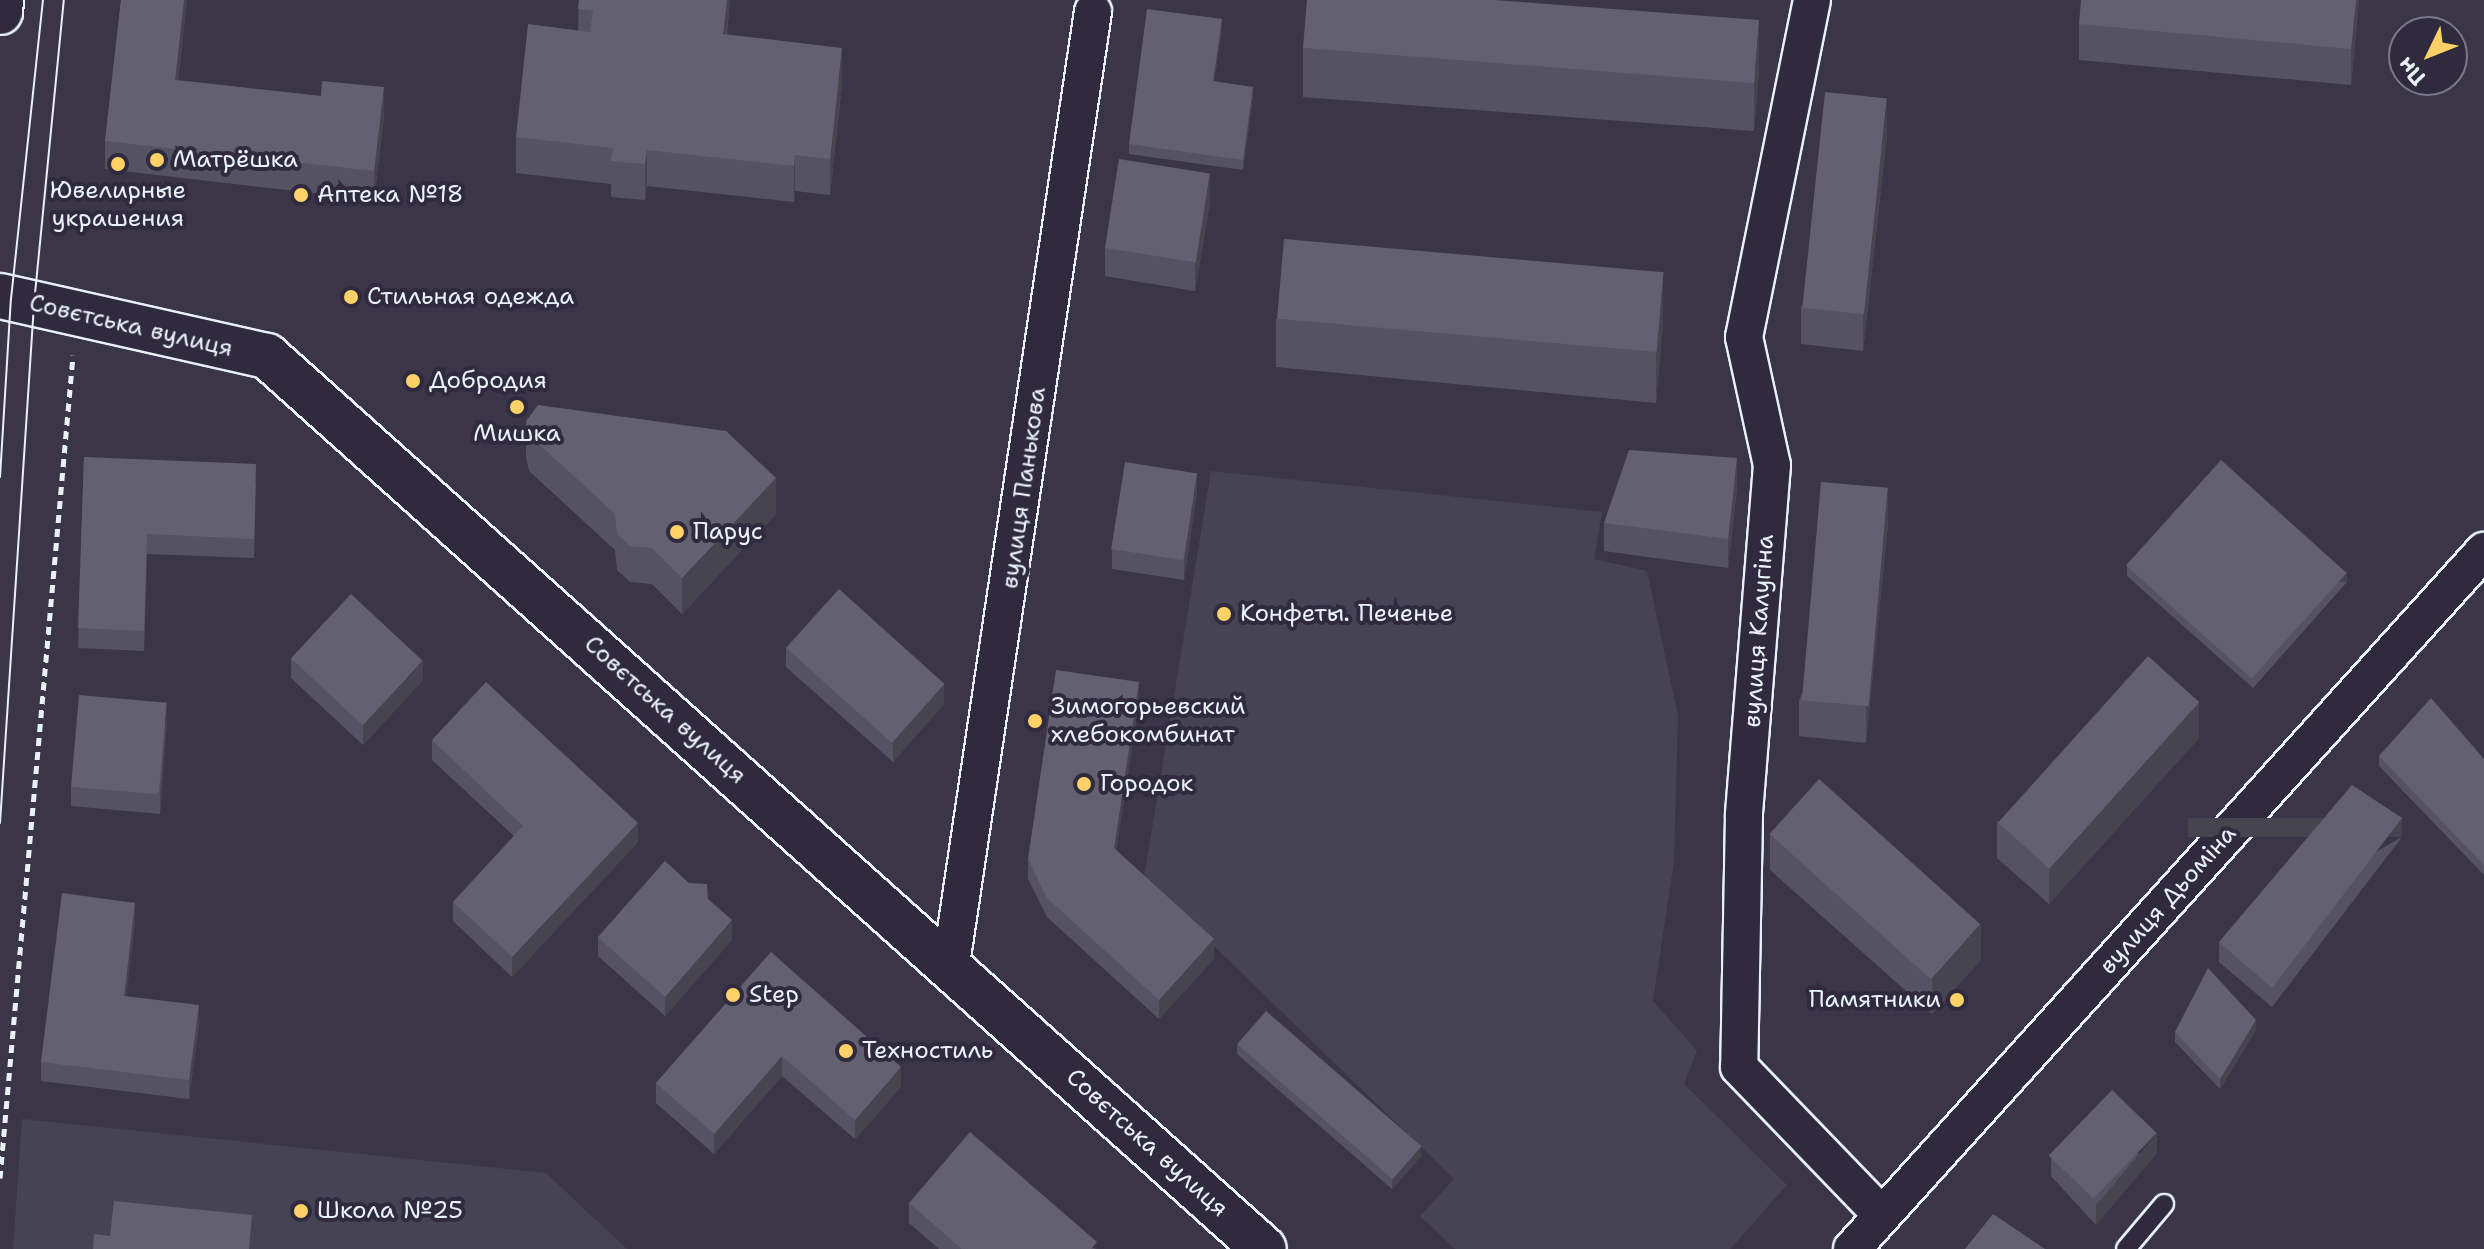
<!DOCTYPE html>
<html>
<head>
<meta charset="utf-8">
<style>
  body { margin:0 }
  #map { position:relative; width:2484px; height:1249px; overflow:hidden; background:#3a3648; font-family:"Shantell Sans",sans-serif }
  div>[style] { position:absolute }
  .built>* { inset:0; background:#464354 }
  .path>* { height:5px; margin-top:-2.5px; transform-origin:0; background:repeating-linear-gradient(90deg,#e8f1f8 0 8px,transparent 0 14px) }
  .roads { filter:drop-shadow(2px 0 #e8f1f8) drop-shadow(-2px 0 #e8f1f8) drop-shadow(0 2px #e8f1f8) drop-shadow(0 -2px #e8f1f8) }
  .lane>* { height:18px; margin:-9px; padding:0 9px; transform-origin:9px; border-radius:9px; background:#2f2a3d }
  .street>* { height:36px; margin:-18px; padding:0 18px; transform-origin:18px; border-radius:18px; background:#2f2a3d }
  .secondary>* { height:44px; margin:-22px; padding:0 22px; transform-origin:22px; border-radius:22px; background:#2f2a3d }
  .primary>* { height:44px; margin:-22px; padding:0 22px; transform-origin:22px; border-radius:22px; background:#2f2a3d }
  .tram>* { height:2px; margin:-1px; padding:0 1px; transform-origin:1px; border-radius:1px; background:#e8f1f8 }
  .wall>* { inset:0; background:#555361 }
  .shaded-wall>* { inset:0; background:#45444f; transform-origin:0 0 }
  .building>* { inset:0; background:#636171; transform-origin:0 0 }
  .dots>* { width:22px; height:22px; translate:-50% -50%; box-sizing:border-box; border:4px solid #2f2a3d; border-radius:50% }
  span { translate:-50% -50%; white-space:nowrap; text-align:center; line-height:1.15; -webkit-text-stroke:8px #2f2a3d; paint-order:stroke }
  .poi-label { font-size:24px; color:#e8f1f8 }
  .left { translate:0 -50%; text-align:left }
  .right { translate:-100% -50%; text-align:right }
  .street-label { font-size:24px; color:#e8f1f8 }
  .north { position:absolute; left:2388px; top:16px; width:80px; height:80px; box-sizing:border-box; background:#2f2a3d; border:2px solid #797a88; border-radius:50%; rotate:227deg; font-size:22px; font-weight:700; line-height:32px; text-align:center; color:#e8f1f8 }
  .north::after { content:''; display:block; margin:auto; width:28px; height:36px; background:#ffd166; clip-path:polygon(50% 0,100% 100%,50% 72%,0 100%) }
</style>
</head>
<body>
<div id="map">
  <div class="built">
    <i style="clip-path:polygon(1211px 471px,1602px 512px,1594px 559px,1647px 571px,1678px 716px,1674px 861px,1653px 1001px,1697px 1051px,1684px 1084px,1787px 1185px,1730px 1249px,1455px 1249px,1420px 1216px,1454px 1179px,1144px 878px)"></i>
    <i style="clip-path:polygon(22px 1119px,546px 1173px,627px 1249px,13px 1249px)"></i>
  </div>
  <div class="path">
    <i style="left:0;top:1178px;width:826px;rotate:-84.93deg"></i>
  </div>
  <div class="roads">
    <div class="lane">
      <i style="left:2126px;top:1249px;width:59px;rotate:-49.8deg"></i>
    </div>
    <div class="street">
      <i style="left:1812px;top:0;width:344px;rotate:101.4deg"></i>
      <i style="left:1744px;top:337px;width:131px;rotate:77.7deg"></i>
      <i style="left:1772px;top:465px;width:352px;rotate:94.6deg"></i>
      <i style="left:1744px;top:816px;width:251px;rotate:91.1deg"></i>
      <i style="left:1739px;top:1067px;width:206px;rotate:46deg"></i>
      <i style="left:951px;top:964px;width:963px;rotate:-81.52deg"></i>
      <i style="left:1852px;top:1249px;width:942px;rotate:-47.84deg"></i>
    </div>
    <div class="secondary">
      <i style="left:0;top:12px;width:12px;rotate:-85deg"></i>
    </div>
    <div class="primary">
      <i style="left:0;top:296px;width:274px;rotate:12.7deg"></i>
      <i style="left:267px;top:356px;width:1338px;rotate:41.85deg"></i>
    </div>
  </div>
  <div class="tram">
    <i style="left:0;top:477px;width:178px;rotate:-86.5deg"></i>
    <i style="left:11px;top:299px;width:301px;rotate:-83.9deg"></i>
    <i style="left:0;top:823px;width:520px;rotate:-86.25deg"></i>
    <i style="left:34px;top:304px;width:305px;rotate:-84.4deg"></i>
  </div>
  <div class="wall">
    <i style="clip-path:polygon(121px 0,187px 0,178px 80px,321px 96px,384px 116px,374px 200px,105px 169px,105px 141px)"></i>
    <i style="clip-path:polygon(579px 0,730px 0,727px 35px,842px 84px,830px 195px,795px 191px,794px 202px,647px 186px,645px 200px,611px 197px,611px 184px,516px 173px,516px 137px,578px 30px)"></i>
    <i style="clip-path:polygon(2359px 0,2351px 85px,2079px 60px,2079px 24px)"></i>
    <i style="clip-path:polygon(1222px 29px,1214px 81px,1253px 97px,1243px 170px,1129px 154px,1129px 144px)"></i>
    <i style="clip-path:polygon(1303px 48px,1759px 69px,1754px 131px,1303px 97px)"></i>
    <i style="clip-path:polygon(1887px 135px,1863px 351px,1801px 344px,1801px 308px)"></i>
    <i style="clip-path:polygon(1210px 202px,1195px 291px,1105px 276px,1105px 248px)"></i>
    <i style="clip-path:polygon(1276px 319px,1663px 323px,1656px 403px,1276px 367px)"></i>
    <i style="clip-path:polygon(526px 421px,776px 514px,682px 614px,652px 584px,630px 582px,617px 570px,615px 550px,529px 471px,526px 457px)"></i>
    <i style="clip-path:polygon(84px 457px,256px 483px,254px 558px,147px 554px,144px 651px,78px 648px)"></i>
    <i style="clip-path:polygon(1737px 487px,1728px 568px,1604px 551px,1604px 523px)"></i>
    <i style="clip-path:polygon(1197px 492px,1184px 580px,1112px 569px,1112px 549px)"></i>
    <i style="clip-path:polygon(1888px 524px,1866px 743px,1799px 736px,1799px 700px)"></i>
    <i style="clip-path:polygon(2127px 566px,2347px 582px,2253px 688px,2127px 576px)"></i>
    <i style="clip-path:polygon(786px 647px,944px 704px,893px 762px,786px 667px)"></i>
    <i style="clip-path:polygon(291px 658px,423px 680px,363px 745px,291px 678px)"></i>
    <i style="clip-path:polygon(1139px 702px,1116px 850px,1214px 959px,1159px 1019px,1047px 917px,1028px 879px,1028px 859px)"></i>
    <i style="clip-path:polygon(167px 722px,160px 814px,71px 806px,71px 787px)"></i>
    <i style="clip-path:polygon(2199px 738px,2049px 904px,1997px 858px,1997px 822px)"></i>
    <i style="clip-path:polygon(432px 740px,638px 842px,512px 977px,453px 921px,453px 902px,514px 836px,432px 760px)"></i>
    <i style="clip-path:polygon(2379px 756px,2484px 759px,2484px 875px,2379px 766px)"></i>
    <i style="clip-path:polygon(1770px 834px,1981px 960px,1932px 1014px,1770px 870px)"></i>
    <i style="clip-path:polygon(2402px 837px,2272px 1007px,2219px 962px,2219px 942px)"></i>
    <i style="clip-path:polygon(135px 922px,126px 996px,199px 1024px,189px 1099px,41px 1081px,41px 1062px)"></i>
    <i style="clip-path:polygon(598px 937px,732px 940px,665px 1016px,598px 956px)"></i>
    <i style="clip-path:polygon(771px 952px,901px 1087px,855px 1139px,782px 1076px,714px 1154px,656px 1103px,656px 1083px)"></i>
    <i style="clip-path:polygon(2256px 1030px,2220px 1089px,2175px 1042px,2175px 1032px)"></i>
    <i style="clip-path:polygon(1237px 1044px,1421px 1156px,1392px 1189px,1237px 1054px)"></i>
    <i style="clip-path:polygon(2157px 1153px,2096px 1225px,2051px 1176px,2051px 1157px)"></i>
    <i style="clip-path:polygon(909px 1203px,1097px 1249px,939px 1249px,909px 1223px)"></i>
  </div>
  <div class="shaded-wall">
    <i style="clip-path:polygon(184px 0,187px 0,175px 108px,175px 80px)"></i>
    <i style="clip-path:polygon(727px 0,730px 0,723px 70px,723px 34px)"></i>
    <i style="clip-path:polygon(2356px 0,2359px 0,2351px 85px,2351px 49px)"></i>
    <i style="clip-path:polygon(1222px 19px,1222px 29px,1213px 91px,1213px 81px)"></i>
    <i style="clip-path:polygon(1759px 20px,1759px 69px,1754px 131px,1754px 83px)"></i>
    <i style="clip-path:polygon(842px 48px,842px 84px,830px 195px,830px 159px)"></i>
    <i style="clip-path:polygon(384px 87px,384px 116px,374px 200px,374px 171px)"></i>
    <i style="clip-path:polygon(1253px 87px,1253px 97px,1243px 170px,1243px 160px)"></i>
    <i style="clip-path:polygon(1887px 99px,1887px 135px,1863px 351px,1863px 315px)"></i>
    <i style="clip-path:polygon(647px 150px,647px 186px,645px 200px,645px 164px)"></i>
    <i style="clip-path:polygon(795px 155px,795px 191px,794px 202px,794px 166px)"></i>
    <i style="clip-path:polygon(1210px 174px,1210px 202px,1195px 291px,1195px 263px)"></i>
    <i style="clip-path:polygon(1663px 275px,1663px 323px,1656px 403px,1656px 355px)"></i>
    <i style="clip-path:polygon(1737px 458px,1737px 487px,1728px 568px,1728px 539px)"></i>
    <i style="clip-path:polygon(1197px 473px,1197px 492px,1184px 580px,1184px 560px)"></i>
    <i style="clip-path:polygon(776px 478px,776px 514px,682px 614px,682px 578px)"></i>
    <i style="clip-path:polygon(1888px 488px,1888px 524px,1866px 743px,1866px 707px)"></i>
    <i style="left:2347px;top:572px;width:10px;height:142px;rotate:90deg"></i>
    <i style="clip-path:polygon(423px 661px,423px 680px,363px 745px,363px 725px)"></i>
    <i style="clip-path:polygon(1139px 682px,1139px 702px,1114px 867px,1114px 848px)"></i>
    <i style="clip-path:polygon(944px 684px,944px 704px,893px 762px,893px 742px)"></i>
    <i style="clip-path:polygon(167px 702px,167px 722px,160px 814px,160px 794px)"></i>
    <i style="clip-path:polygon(2199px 702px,2199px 738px,2049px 904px,2049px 868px)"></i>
    <i style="left:2402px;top:818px;width:19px;height:214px;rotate:90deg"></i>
    <i style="clip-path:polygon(638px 823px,638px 842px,512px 977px,512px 957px)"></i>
    <i style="clip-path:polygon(135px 903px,135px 922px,124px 1015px,124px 996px)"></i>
    <i style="clip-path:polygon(732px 920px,732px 940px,665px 1016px,665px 997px)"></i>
    <i style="clip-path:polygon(1981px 924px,1981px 960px,1932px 1014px,1932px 978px)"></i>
    <i style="clip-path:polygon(1214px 939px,1214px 959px,1159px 1019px,1159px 1000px)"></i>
    <i style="clip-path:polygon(199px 1005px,199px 1024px,189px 1099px,189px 1080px)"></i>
    <i style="clip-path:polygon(2256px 1020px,2256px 1030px,2220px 1089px,2220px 1079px)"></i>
    <i style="clip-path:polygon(782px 1056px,782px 1076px,714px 1154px,714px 1134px)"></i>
    <i style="clip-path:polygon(901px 1067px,901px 1087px,855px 1139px,855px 1120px)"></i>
    <i style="clip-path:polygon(2157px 1133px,2157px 1153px,2096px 1225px,2096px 1205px)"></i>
    <i style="clip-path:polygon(1421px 1146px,1421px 1156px,1392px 1189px,1392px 1179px)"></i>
    <i style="clip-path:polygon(252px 1215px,252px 1249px,249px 1249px)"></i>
  </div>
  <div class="building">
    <i style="clip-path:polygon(121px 0,184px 0,175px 80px,321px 96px,322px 81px,384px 87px,374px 171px,105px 141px)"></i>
    <i style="clip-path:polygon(579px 0,727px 0,723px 34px,842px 48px,830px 159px,795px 155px,794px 166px,647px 150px,645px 164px,611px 161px,613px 148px,516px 137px,528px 24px,590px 32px,593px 11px,578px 9px)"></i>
    <i style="clip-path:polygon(1307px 0,1494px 0,1759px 20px,1754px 83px,1303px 48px)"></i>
    <i style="clip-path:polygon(2081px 0,2356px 0,2351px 49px,2079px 24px)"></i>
    <i style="clip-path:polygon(1147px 9px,1222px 19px,1213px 81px,1253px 87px,1243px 160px,1129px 144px)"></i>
    <i style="left:1825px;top:92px;width:62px;height:217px;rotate:6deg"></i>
    <i style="left:1119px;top:159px;width:92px;height:90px;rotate:9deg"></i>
    <i style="left:1284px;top:239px;width:381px;height:80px;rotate:5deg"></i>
    <i style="clip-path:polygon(538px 405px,726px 431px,776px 478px,682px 578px,652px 548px,630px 546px,617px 534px,615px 514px,529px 435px,526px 421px)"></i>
    <i style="clip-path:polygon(1629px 450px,1737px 458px,1728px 539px,1604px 523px)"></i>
    <i style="clip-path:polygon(84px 457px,256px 464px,254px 539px,147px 534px,144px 631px,78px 628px)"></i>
    <i style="left:2221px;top:460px;width:169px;height:142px;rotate:42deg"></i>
    <i style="left:1125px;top:462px;width:73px;height:88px;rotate:9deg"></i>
    <i style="left:1821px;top:482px;width:67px;height:219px;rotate:5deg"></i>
    <i style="left:839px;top:589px;width:142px;height:79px;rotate:42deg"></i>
    <i style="left:351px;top:594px;width:98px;height:88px;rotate:43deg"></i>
    <i style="left:2148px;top:656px;width:69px;height:224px;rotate:42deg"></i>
    <i style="clip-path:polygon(1056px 670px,1139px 682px,1114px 848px,1214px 939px,1159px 1000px,1047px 898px,1028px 859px)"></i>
    <i style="clip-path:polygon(486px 682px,638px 823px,512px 957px,453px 902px,523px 826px,432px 740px)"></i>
    <i style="left:79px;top:695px;width:88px;height:92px;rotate:5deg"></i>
    <i style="clip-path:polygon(2431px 698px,2484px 759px,2484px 865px,2379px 756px)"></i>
    <i style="left:1819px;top:779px;width:217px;height:74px;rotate:42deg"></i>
    <i style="clip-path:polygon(2352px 785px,2402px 818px,2272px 988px,2219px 942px)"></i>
    <i style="clip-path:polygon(665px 861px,689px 883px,707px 884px,708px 899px,732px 920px,665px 997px,598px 937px)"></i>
    <i style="clip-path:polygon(62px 893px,135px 903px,124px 996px,199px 1005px,189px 1080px,41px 1062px)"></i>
    <i style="clip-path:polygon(771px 952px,901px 1067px,855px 1120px,782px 1056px,714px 1134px,656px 1083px)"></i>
    <i style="clip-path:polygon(2208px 968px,2256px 1020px,2220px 1079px,2175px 1032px)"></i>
    <i style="left:1266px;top:1011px;width:206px;height:44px;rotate:41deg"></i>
    <i style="left:2112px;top:1090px;width:62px;height:91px;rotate:44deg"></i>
    <i style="clip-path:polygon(970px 1132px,1097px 1242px,1091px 1249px,962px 1249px,909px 1203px)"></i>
    <i style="clip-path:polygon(114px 1201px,252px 1215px,249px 1249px,93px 1249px,94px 1234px,110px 1236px)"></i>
    <i style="clip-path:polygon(1993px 1214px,2045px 1249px,1965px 1249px)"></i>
  </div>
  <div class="dots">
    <i style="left:157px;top:160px;background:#ffd166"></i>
    <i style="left:118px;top:164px;background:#ffd166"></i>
    <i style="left:301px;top:195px;background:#ffd166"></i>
    <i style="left:351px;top:297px;background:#ffd166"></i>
    <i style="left:413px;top:381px;background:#ffd166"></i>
    <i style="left:517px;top:407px;background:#ffd166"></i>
    <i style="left:677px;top:532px;background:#ffd166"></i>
    <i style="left:1224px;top:614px;background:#ffd166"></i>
    <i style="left:1035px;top:721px;background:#ffd166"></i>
    <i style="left:1084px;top:784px;background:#ffd166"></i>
    <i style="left:733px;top:995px;background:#ffd166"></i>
    <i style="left:1957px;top:1000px;background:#ffd166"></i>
    <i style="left:846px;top:1051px;background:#ffd166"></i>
    <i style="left:301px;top:1211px;background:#ffd166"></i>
  </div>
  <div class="poi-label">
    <span class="left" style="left:173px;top:160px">Матрёшка</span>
    <span style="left:118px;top:205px">Ювелирные<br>украшения</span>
    <span class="left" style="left:317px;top:195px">Аптека №18</span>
    <span class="left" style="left:367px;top:297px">Стильная одежда</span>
    <span class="left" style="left:429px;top:381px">Добродия</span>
    <span style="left:517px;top:434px">Мишка</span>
    <span class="left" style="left:693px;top:532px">Парус</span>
    <span class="left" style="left:1240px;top:614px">Конфеты. Печенье</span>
    <span class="left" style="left:1051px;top:721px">Зимогорьевский<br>хлебокомбинат</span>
    <span class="left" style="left:1100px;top:784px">Городок</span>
    <span class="left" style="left:749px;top:995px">Step</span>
    <span class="right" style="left:1941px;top:1000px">Памятники</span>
    <span class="left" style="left:862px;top:1051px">Техностиль</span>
    <span class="left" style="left:317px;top:1211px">Школа №25</span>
  </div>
  <div class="street-label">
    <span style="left:131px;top:326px;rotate:13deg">Совєтська вулиця</span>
    <span style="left:1024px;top:488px;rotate:-82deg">вулиця Панькова</span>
    <span style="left:1759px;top:631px;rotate:-86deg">вулиця Калугіна</span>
    <span style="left:665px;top:710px;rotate:42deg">Совєтська вулиця</span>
    <span style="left:2168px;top:900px;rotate:-48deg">вулиця Дьоміна</span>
    <span style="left:1147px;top:1143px;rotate:42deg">Совєтська вулиця</span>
  </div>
  <div class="north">Пн</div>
</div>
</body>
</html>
